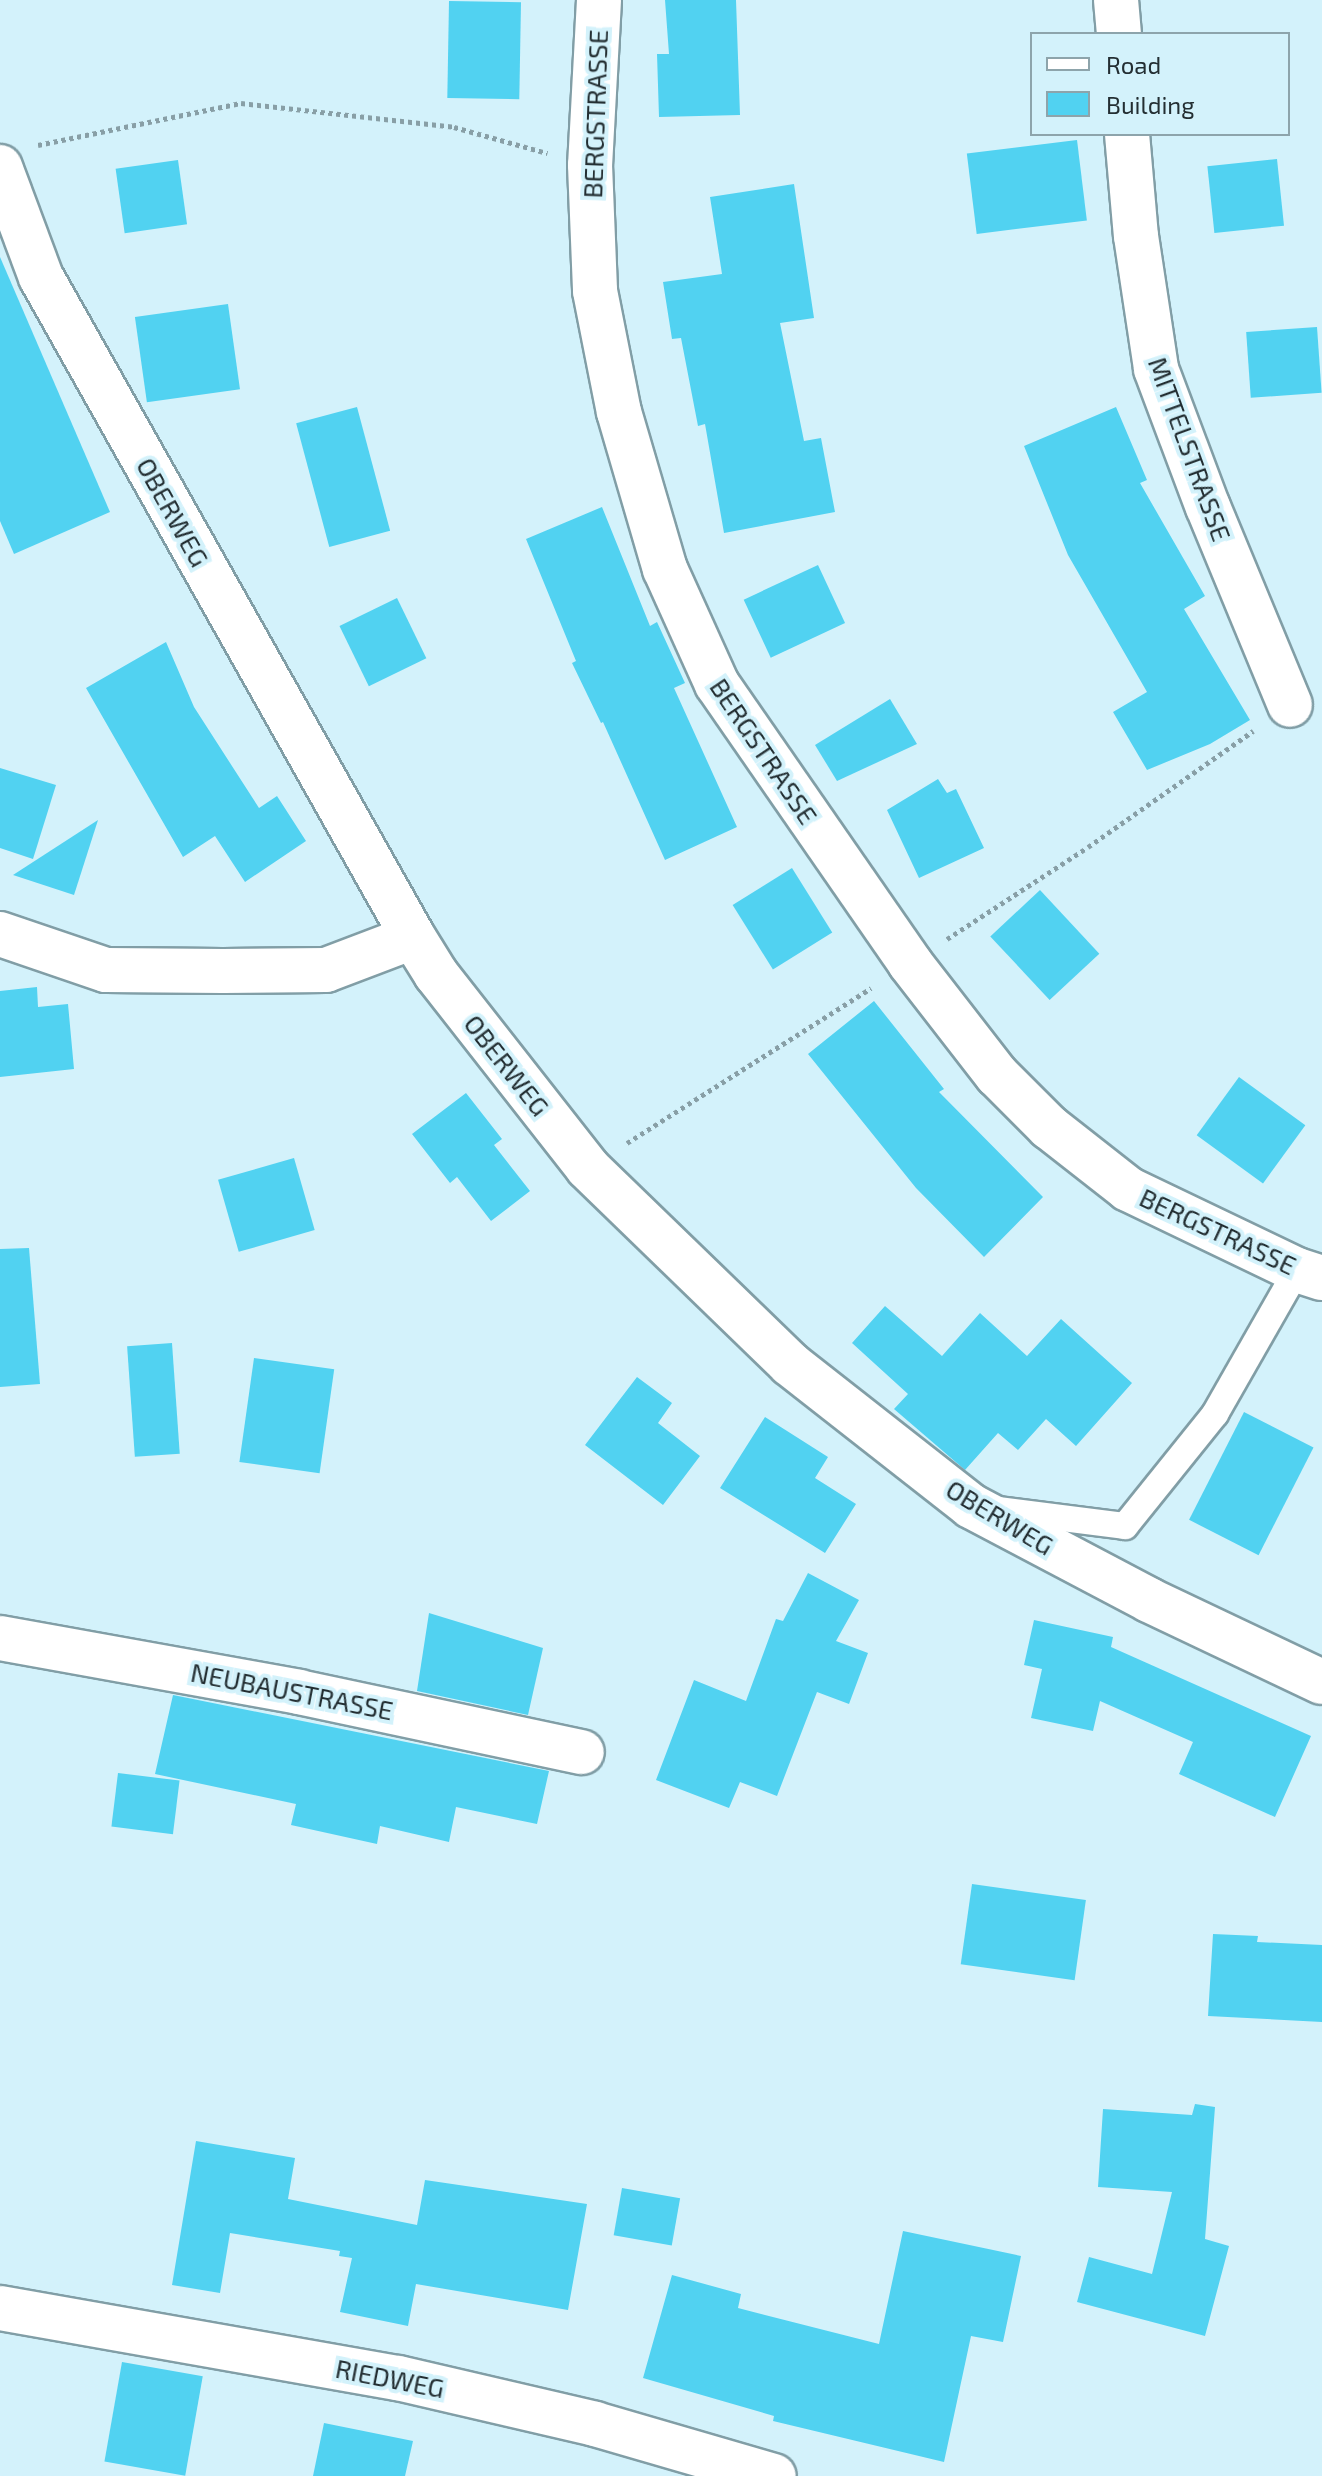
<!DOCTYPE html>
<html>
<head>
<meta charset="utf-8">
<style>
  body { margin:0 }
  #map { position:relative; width:1322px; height:2476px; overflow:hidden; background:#d3f2fb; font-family:"Exo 2",sans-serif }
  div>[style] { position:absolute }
  .building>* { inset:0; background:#51d2f1; transform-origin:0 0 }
  .path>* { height:5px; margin-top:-2.5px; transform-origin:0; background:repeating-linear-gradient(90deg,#889fa6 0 4px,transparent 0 8px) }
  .roads { filter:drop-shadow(2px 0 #819ea6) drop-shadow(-2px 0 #819ea6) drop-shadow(0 2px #819ea6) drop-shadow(0 -2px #819ea6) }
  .lane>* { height:26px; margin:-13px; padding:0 13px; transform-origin:13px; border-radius:13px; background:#fff }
  .street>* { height:44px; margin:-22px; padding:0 22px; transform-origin:22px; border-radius:22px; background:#fff }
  span { translate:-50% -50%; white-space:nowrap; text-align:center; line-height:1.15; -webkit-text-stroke:8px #d3f2fb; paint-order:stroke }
  .street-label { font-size:26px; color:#232e32 }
  .legend { position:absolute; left:1030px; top:32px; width:260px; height:104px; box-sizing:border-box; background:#d3f2fb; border:2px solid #8da4ab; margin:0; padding:10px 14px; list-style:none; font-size:24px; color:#232e32 }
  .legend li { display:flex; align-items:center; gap:16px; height:40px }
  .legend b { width:40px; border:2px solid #8da4ab }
</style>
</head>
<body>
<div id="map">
  <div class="building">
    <i style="clip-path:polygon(665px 0,736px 0,740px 115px,659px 117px,657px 54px,669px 54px)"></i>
    <i style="left:449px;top:1px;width:72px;height:97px;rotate:1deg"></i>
    <i style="left:1077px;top:140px;width:81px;height:111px;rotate:83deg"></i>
    <i style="left:1277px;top:159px;width:67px;height:70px;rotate:84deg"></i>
    <i style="left:178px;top:160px;width:65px;height:63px;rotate:82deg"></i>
    <i style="clip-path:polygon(794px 184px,814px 318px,780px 323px,804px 441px,821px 438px,835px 512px,724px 533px,705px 424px,698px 426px,681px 338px,672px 339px,663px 282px,722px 274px,710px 197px)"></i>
    <i style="clip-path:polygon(0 257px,110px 512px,14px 554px,0 521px)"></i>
    <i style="left:228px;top:304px;width:86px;height:94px;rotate:82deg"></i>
    <i style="left:1317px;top:327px;width:66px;height:71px;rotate:86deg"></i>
    <i style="left:357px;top:407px;width:128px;height:63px;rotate:75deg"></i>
    <i style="clip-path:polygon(1116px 407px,1147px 480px,1140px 483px,1205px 596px,1184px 609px,1250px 720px,1210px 744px,1147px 770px,1113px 712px,1147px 692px,1068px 555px,1024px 446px)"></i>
    <i style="clip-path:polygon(602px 507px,650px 626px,657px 622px,685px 683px,674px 688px,737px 827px,665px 860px,603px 722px,601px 723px,572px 663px,576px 661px,526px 539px)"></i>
    <i style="left:818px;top:565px;width:64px;height:82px;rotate:65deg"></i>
    <i style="left:397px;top:598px;width:67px;height:64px;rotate:64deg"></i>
    <i style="clip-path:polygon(166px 642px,194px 707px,259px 808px,277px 796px,306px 841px,245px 882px,215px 836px,183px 857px,86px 688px)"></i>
    <i style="clip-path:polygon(890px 699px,917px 744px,837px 781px,815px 745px)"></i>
    <i style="clip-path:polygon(0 768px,56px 785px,33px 859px,0 848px)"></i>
    <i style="clip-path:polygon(938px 779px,947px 793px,956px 789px,984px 848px,919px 878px,887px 810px)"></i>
    <i style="clip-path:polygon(98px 820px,74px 895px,13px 875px)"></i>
    <i style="left:792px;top:868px;width:76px;height:70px;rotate:58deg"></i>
    <i style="left:1040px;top:890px;width:87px;height:68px;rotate:47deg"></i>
    <i style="clip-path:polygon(37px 987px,38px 1007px,68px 1004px,74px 1069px,0 1077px,0 991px)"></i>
    <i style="clip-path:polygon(874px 1001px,944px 1089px,939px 1092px,1043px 1197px,984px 1257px,916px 1188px,808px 1054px)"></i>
    <i style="left:1239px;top:1077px;width:82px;height:72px;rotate:36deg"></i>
    <i style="clip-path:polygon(466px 1093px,502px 1139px,494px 1145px,530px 1191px,491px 1221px,457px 1177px,450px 1183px,412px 1134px)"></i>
    <i style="left:294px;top:1158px;width:75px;height:79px;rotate:74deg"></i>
    <i style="clip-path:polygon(29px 1248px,40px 1384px,0 1387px,0 1249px)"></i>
    <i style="clip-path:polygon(885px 1306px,942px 1356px,980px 1313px,1027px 1356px,1061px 1319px,1132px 1383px,1076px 1446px,1046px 1419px,1018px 1450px,998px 1433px,965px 1470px,894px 1409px,908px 1394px,852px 1343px)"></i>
    <i style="left:172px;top:1343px;width:111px;height:45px;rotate:86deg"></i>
    <i style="left:254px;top:1358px;width:81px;height:105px;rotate:8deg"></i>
    <i style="clip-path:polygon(637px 1377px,672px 1403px,658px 1423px,700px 1456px,663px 1505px,585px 1445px)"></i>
    <i style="left:1244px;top:1412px;width:78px;height:121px;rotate:27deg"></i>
    <i style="clip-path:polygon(765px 1417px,828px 1457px,815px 1478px,856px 1504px,825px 1553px,720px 1488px)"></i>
    <i style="clip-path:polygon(808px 1573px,859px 1600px,836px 1641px,868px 1653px,849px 1704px,817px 1692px,777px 1796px,740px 1782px,729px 1808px,656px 1780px,694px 1680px,746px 1701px,776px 1619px,783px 1621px)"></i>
    <i style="clip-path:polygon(429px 1613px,543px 1648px,528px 1715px,417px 1691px)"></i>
    <i style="clip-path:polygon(1034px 1620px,1113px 1637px,1111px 1647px,1311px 1736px,1275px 1817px,1179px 1774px,1193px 1742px,1100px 1701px,1093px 1731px,1031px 1718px,1042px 1669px,1024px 1665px)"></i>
    <i style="clip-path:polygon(173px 1695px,549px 1771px,537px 1824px,456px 1807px,449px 1842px,380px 1826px,377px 1844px,291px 1825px,296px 1804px,155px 1774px)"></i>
    <i style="left:118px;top:1773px;width:62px;height:54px;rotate:7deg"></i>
    <i style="left:972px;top:1884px;width:115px;height:81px;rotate:8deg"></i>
    <i style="clip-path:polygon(1213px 1934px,1258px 1936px,1257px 1942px,1322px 1945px,1322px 2022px,1208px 2016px)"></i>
    <i style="clip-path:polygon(1195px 2104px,1215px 2107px,1205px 2239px,1229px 2246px,1205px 2336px,1077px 2302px,1089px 2257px,1152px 2274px,1172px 2192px,1098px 2187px,1103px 2109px,1192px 2115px)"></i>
    <i style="clip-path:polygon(196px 2141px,295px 2158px,288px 2199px,417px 2225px,425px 2180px,587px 2204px,568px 2310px,416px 2284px,408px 2326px,340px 2312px,352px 2258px,339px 2256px,340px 2251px,230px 2233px,220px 2293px,172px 2285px)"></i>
    <i style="left:622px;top:2188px;width:59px;height:48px;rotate:10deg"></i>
    <i style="clip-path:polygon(903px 2231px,1021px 2256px,1003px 2342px,971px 2336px,944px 2462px,773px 2421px,774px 2416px,643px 2378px,672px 2275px,741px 2294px,738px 2308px,879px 2344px)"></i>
    <i style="left:122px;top:2362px;width:82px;height:101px;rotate:10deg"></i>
    <i style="clip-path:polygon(324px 2423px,413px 2441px,405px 2476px,313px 2476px)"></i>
  </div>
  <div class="path">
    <i style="left:38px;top:145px;width:207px;rotate:-11.7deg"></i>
    <i style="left:241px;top:103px;width:214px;rotate:6.4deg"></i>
    <i style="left:454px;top:127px;width:97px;rotate:15.6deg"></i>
    <i style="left:947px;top:939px;width:168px;rotate:-33.1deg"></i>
    <i style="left:1088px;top:847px;width:202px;rotate:-35.1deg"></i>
    <i style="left:627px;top:1143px;width:289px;rotate:-32.4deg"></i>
  </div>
  <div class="roads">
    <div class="lane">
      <i style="left:999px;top:1510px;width:127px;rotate:7.2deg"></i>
      <i style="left:1125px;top:1526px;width:144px;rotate:-51.2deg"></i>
      <i style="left:1215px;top:1414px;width:166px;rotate:-60.3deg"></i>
    </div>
    <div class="street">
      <i style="left:599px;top:0;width:165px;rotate:93.1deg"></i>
      <i style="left:590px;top:165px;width:126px;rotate:87.7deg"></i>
      <i style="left:595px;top:291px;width:123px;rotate:78.8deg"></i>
      <i style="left:619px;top:412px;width:164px;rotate:73.7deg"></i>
      <i style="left:665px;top:569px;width:126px;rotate:65.7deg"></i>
      <i style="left:717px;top:684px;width:339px;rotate:55.3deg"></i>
      <i style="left:910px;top:963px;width:142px;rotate:52.2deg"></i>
      <i style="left:997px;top:1075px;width:74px;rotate:45deg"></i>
      <i style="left:1049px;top:1127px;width:100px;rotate:38.1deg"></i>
      <i style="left:1128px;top:1189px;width:187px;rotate:25.6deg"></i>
      <i style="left:1297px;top:1270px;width:26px;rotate:18deg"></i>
      <i style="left:1116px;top:0;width:34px;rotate:85deg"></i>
      <i style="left:1127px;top:134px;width:102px;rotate:85deg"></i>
      <i style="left:1136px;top:236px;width:134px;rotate:81.4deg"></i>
      <i style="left:1156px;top:369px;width:147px;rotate:69.4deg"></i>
      <i style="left:1208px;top:507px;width:214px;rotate:67.5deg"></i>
      <i style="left:0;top:167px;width:117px;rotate:69.6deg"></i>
      <i style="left:41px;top:277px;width:758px;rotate:60.59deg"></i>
      <i style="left:413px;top:937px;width:44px;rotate:58.1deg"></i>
      <i style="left:436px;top:974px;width:246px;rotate:51.9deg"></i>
      <i style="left:588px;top:1168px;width:281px;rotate:44.1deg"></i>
      <i style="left:790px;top:1364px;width:230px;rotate:38.1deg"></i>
      <i style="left:971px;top:1506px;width:201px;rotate:27.8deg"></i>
      <i style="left:1149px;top:1600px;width:191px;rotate:25.4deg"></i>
      <i style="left:0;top:934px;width:112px;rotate:18.8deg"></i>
      <i style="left:106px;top:970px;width:117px;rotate:0.5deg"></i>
      <i style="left:223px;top:971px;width:103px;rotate:-0.6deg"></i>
      <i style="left:326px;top:970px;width:93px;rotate:-20.8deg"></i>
      <i style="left:0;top:1638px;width:304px;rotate:10.2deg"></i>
      <i style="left:299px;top:1692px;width:289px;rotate:12deg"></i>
      <i style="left:0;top:2308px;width:404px;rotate:10deg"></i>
      <i style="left:398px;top:2378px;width:202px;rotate:13.1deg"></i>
      <i style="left:595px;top:2424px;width:186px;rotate:16.2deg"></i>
    </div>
  </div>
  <div class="street-label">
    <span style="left:595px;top:114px;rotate:-88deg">BERGSTRASSE</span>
    <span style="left:1190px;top:449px;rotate:70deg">MITTELSTRASSE</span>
    <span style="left:173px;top:512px;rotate:61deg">OBERWEG</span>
    <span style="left:764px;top:751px;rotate:56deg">BERGSTRASSE</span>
    <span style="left:507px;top:1065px;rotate:52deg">OBERWEG</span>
    <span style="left:1218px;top:1231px;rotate:25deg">BERGSTRASSE</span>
    <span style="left:1000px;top:1517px;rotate:31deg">OBERWEG</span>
    <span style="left:292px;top:1691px;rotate:11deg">NEUBAUSTRASSE</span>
    <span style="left:390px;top:2378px;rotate:11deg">RIEDWEG</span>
  </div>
  <ul class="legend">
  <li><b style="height:10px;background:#fff"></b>Road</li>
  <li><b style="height:22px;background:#51d2f1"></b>Building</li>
  </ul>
</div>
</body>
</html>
